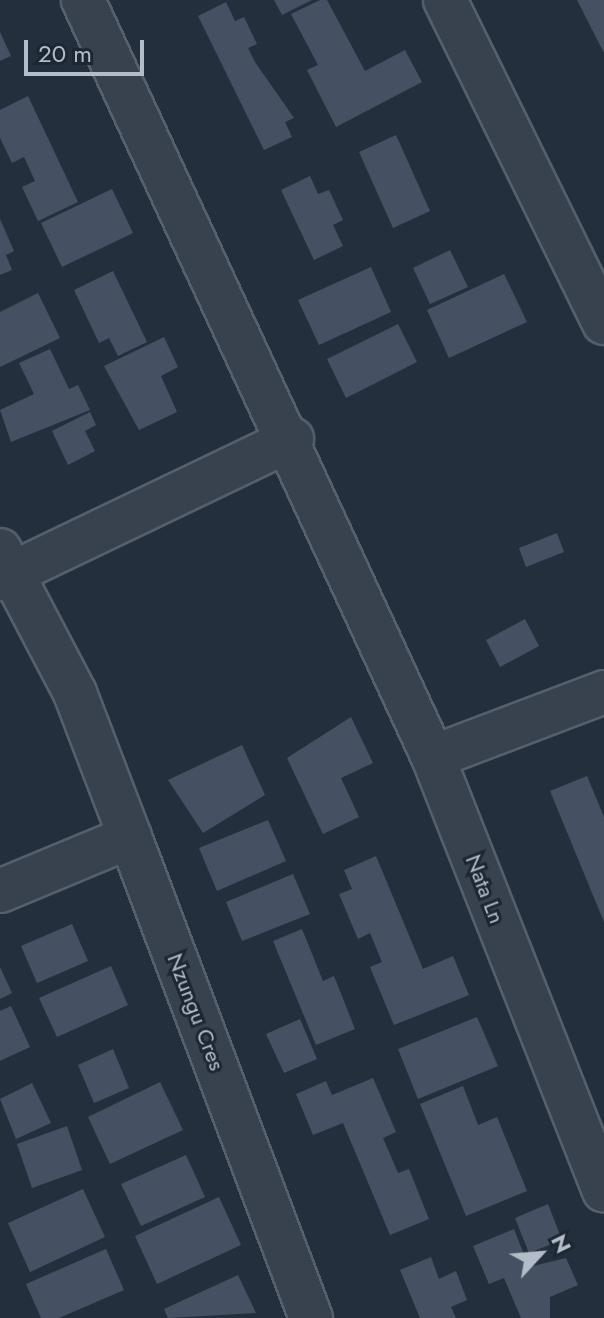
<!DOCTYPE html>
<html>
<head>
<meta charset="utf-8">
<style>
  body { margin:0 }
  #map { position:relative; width:604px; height:1318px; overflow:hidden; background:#242f3e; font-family:Jost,sans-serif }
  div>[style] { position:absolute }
  .building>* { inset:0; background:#455162 }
  .roads { filter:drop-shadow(2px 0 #565f6c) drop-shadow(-2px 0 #565f6c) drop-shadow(0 2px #565f6c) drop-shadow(0 -2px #565f6c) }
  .minor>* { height:42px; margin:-21px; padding:0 21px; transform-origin:21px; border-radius:21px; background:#38414e }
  span { translate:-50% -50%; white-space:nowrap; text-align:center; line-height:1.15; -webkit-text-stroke:6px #1d2633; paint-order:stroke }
  .street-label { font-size:22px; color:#b4bcc9 }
  .north { position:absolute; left:500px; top:1214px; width:80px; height:80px; -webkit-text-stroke:6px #1d2633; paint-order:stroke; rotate:64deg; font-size:22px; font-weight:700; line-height:32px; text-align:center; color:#b4bcc9 }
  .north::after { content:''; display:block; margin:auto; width:28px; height:36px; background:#b4bcc9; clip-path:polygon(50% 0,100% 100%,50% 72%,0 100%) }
  .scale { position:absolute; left:24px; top:40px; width:120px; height:36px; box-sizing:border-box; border:4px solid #b4bcc9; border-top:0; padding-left:10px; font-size:24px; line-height:28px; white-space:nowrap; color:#b4bcc9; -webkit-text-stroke:6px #1d2633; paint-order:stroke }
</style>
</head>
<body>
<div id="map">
  <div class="building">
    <div style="clip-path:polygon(274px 0,312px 0,282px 15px)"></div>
    <div style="clip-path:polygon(320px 0,327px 0,365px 71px,405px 50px,422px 82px,336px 127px,307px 70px,318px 65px,291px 14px)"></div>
    <div style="clip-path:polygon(577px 0,604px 0,604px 53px)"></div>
    <div style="clip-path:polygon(226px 2px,235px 21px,244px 17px,257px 44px,248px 48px,255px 62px,294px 118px,285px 122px,292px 137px,264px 150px,198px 16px)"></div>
    <div style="clip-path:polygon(0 32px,11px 56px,0 61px)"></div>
    <div style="clip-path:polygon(28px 96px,78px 202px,38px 221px,22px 187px,35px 181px,24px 157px,12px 163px,0 138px,0 110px)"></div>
    <div style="clip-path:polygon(396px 135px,430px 211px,393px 228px,359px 152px)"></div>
    <div style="clip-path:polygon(310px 176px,318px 194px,329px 190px,343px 220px,333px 225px,343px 246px,314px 260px,281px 190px)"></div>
    <div style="clip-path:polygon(112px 189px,133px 233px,62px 267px,41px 223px)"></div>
    <div style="clip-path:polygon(0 219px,14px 251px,6px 255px,12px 270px,0 275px)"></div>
    <div style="clip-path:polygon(450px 250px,468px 287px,430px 304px,413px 268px)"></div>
    <div style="clip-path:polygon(371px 267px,391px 312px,319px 345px,298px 300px)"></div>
    <div style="clip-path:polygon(113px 271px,147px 342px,118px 356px,109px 338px,99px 343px,74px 290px)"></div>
    <div style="clip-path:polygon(504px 274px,527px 322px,449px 358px,427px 310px)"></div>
    <div style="clip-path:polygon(38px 293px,60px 338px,0 367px,0 312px)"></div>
    <div style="clip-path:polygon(398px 324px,417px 362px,346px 398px,327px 359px)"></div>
    <div style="clip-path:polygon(164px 337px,178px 367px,161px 376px,177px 412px,139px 430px,104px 366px)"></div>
    <div style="clip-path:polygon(50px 349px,69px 389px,78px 385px,90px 410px,11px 442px,0 410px,34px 394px,19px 363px)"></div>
    <div style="clip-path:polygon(90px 412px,96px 425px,85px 431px,95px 451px,68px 465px,52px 431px)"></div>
    <div style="clip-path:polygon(557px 533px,564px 552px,526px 567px,519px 548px)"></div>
    <div style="clip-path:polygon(525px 619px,539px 646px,500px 667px,486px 640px)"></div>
    <div style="clip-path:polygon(351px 717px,373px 763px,341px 778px,359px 817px,323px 834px,287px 758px)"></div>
    <div style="clip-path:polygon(242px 745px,265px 795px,203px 833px,168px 780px)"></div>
    <div style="clip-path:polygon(587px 776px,604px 817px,604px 922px,550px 791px)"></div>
    <div style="clip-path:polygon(268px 820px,286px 861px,217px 891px,199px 848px)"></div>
    <div style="clip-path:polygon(376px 856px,423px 969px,453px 956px,469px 995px,394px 1025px,370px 967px,382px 962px,370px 933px,358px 939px,339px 894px,352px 889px,344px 870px)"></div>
    <div style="clip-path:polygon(293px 874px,310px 914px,242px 941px,226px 902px)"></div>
    <div style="clip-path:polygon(72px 924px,88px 961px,37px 983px,21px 946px)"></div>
    <div style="clip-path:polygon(302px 929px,323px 981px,334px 976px,355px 1029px,316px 1045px,273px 941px)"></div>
    <div style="clip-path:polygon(111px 966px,128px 1005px,57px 1037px,39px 998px)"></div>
    <div style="clip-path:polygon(0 967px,12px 993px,0 999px)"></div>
    <div style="clip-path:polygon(11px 1006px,30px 1047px,0 1061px,0 1011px)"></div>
    <div style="clip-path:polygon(477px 1017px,498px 1066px,418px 1099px,398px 1049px)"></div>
    <div style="clip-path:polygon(300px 1019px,317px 1059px,284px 1073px,266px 1034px)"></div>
    <div style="clip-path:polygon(113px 1049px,129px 1088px,94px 1103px,78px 1065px)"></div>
    <div style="clip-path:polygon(373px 1078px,396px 1132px,383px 1138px,398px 1173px,409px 1169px,429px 1219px,390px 1235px,343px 1123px,313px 1135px,296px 1094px,326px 1081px,332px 1095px)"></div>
    <div style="clip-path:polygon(160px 1082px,183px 1130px,110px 1164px,88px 1117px)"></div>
    <div style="clip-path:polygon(32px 1083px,51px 1123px,16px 1139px,0 1099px)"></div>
    <div style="clip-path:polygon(463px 1086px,478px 1125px,497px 1117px,527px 1191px,466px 1216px,420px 1104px)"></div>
    <div style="clip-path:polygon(67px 1126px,82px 1170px,32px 1188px,17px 1144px)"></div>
    <div style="clip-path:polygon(186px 1155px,205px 1197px,141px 1226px,121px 1184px)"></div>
    <div style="clip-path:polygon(83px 1189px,105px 1237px,30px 1272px,8px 1223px)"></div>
    <div style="clip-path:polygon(219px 1197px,241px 1245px,157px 1284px,135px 1236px)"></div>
    <div style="clip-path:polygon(548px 1204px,562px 1240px,529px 1253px,515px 1218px)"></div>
    <div style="clip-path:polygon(514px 1229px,529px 1267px,566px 1258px,578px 1285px,550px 1297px,550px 1318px,521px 1318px,504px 1278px,489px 1284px,473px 1246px)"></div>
    <div style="clip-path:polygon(106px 1249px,124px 1290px,59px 1318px,41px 1318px,26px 1284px)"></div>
    <div style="clip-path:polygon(431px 1257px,439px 1279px,456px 1271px,467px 1300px,451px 1307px,456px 1318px,420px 1318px,400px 1270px)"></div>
    <div style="clip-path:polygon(238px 1275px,256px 1313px,168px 1318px,164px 1309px)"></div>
  </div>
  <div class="roads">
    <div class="minor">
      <div style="left:83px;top:0;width:834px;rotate:65.19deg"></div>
      <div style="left:433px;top:757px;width:466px;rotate:68.5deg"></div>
      <div style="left:445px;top:0;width:360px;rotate:63.8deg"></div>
      <div style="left:0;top:550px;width:161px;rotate:62.3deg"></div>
      <div style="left:75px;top:693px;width:154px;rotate:69.1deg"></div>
      <div style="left:0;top:579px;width:324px;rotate:-25.6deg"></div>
      <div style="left:433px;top:757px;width:183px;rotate:-20.8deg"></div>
      <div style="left:0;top:891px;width:141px;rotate:-22.6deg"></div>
      <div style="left:130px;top:837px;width:514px;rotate:69.38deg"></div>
    </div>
  </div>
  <div class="street-label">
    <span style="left:485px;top:889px;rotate:69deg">Nata Ln</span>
    <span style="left:196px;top:1012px;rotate:69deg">Nzungu Cres</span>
  </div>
  <div class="north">N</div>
  <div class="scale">20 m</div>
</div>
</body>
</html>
